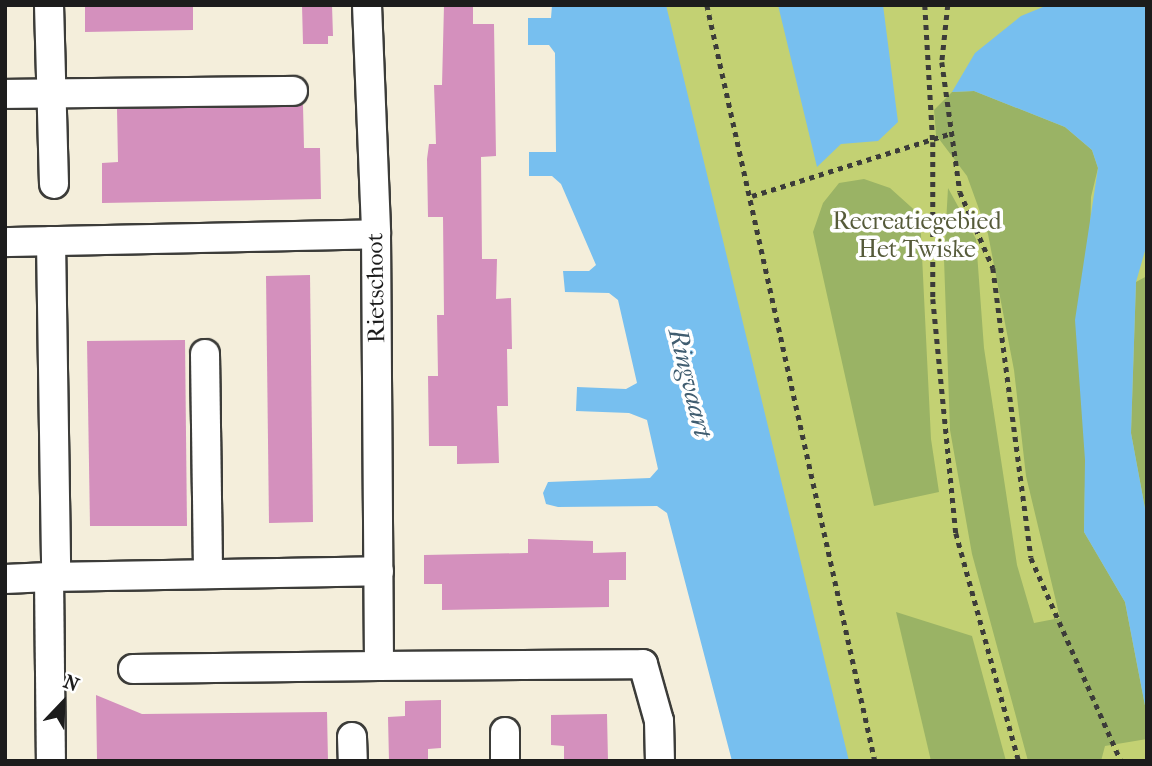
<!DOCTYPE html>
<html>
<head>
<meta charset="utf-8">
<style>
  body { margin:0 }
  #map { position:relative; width:1152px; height:766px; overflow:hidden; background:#f4eedb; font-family:"IM FELL French Canon",serif }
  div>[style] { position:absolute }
  .green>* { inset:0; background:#c3d173 }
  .forest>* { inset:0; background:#9ab365 }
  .water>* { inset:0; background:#77bfef }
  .building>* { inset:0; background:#d490bd }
  .path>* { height:4.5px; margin-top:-2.25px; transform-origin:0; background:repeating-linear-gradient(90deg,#3c3c39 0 5px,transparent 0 10px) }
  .roads { filter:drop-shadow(2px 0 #3c3c39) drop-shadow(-2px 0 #3c3c39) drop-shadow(0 2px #3c3c39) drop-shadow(0 -2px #3c3c39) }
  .street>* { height:28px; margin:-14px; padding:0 14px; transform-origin:14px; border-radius:14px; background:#fff }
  span { translate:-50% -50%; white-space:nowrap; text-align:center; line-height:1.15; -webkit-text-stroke:7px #fff; paint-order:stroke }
  .park-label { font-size:24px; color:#565b3a }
  .street-label { font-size:24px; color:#1c1c1c }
  .water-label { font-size:26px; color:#405d70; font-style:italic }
  .frame { position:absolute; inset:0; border:7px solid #1c1c1c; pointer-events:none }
  .north { position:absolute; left:28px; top:668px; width:70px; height:70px; -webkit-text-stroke:5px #fff; paint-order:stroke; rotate:23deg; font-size:19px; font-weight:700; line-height:28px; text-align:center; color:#1c1c1c }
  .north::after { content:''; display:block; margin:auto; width:24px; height:32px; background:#1c1c1c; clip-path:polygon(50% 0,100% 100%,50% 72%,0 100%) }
</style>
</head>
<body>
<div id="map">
  <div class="green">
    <div style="clip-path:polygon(635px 5px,1147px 5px,1147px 761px,809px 761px)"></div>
  </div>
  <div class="forest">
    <div style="clip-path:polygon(974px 91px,1065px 127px,1092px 150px,1098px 168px,1091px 197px,1084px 532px,1125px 602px,1147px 716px,1147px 739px,1105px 746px,1101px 761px,1028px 761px,972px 554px,950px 430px,944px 259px,948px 188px,976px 239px,984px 348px,1017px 565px,1034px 623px,1060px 618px,1026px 476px,1014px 370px,988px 234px,967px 176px,936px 135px,934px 110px,952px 92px)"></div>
    <div style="clip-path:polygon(864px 179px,890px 188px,920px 215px,931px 439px,939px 492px,874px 506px,813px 232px,823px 203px,839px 183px)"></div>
    <div style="clip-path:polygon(1147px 276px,1147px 519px,1131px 433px,1136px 282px)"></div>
    <div style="clip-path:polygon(896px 612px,972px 636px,1006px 761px,931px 761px)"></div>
  </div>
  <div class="water">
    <div style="clip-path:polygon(552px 5px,666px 5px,849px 761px,732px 761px,667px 513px,657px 506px,558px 507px,546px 504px,543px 493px,548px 482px,650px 478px,658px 469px,647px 420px,629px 413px,576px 411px,577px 387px,626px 389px,637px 383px,618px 300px,609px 293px,565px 292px,563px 271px,589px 271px,596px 265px,561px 184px,552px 176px,529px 176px,529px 152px,556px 152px,555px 53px,549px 45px,528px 45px,528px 18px,551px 18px)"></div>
    <div style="clip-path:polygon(778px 5px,883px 5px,898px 122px,878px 141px,841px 144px,817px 167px)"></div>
    <div style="clip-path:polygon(1048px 5px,1147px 5px,1147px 244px,1136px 282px,1131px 433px,1147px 519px,1147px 716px,1125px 602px,1084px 532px,1085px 460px,1075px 320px,1098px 168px,1092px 150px,1065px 127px,974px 91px,952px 92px,975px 53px,1021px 16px)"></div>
  </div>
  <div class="building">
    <div style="clip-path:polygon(85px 5px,193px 5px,193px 30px,85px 32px)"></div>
    <div style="clip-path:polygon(302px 5px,332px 5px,333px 36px,328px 36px,328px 44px,303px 44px)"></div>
    <div style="clip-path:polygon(444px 5px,473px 5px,473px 24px,494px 24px,496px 156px,481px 157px,482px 259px,497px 259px,496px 299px,511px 298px,512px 349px,507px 349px,508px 406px,497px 406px,499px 463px,457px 464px,457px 446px,429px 446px,428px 376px,438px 376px,437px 315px,444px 315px,443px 217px,428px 217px,427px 159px,429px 144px,436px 144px,434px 85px,442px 85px)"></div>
    <div style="clip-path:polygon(303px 105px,304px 148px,320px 148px,321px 199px,102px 203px,102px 163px,118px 162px,117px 109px)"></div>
    <div style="clip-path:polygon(310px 275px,313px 522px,269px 523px,266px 276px)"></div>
    <div style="clip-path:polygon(185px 340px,187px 526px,90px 526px,87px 341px)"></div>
    <div style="clip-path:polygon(528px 539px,593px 541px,593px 553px,626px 552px,626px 580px,609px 580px,609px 607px,442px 610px,442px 584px,424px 584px,424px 555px,528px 553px)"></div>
    <div style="clip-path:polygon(96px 695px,142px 714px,327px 712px,328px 761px,97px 760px)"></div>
    <div style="clip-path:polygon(441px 700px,441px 748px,428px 749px,428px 761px,389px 761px,388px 717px,405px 716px,405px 701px)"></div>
    <div style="clip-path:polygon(607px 714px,608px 761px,564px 761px,564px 746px,551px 745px,551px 715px)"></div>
  </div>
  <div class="path">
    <div style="left:707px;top:5px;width:774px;rotate:77.47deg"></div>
    <div style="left:925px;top:5px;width:137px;rotate:86.7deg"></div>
    <div style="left:933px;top:142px;width:157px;rotate:90deg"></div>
    <div style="left:933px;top:299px;width:235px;rotate:84.4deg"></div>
    <div style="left:956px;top:533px;width:237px;rotate:74.6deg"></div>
    <div style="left:948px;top:5px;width:57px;rotate:96deg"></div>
    <div style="left:942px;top:62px;width:131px;rotate:82.1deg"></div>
    <div style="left:960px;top:192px;width:83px;rotate:66.5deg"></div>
    <div style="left:993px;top:268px;width:292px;rotate:82.5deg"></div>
    <div style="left:1031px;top:558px;width:222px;rotate:66.1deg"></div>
    <div style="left:752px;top:196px;width:210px;rotate:-17.5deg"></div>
  </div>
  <div class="roads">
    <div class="street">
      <div style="left:49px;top:5px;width:179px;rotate:88.4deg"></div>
      <div style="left:367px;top:5px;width:229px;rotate:87.7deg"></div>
      <div style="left:376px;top:234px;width:432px;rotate:89.6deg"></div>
      <div style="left:379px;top:666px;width:264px;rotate:-0.4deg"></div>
      <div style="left:643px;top:664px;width:59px;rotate:74.3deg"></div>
      <div style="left:659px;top:721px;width:40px;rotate:88.6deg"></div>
      <div style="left:5px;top:94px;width:288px;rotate:-0.6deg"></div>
      <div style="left:51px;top:241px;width:336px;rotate:89.1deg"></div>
      <div style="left:5px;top:242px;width:371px;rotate:-1.2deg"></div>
      <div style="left:205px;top:354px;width:220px;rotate:89.2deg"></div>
      <div style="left:49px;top:577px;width:330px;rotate:-1deg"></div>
      <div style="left:5px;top:579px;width:44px;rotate:-2.6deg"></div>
      <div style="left:49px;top:577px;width:184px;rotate:89.4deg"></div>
      <div style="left:133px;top:669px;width:246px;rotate:-0.7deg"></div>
      <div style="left:505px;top:732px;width:29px;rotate:90deg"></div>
      <div style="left:352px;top:737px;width:24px;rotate:88deg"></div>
    </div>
  </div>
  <div class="park-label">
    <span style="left:917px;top:236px">Recreatiegebied<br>Het Twiske</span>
  </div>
  <div class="street-label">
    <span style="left:376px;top:288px;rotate:-91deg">Rietschoot</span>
  </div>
  <div class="water-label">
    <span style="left:690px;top:383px;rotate:76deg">Ringvaart</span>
  </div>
  <div class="frame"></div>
  <div class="north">N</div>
</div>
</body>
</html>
